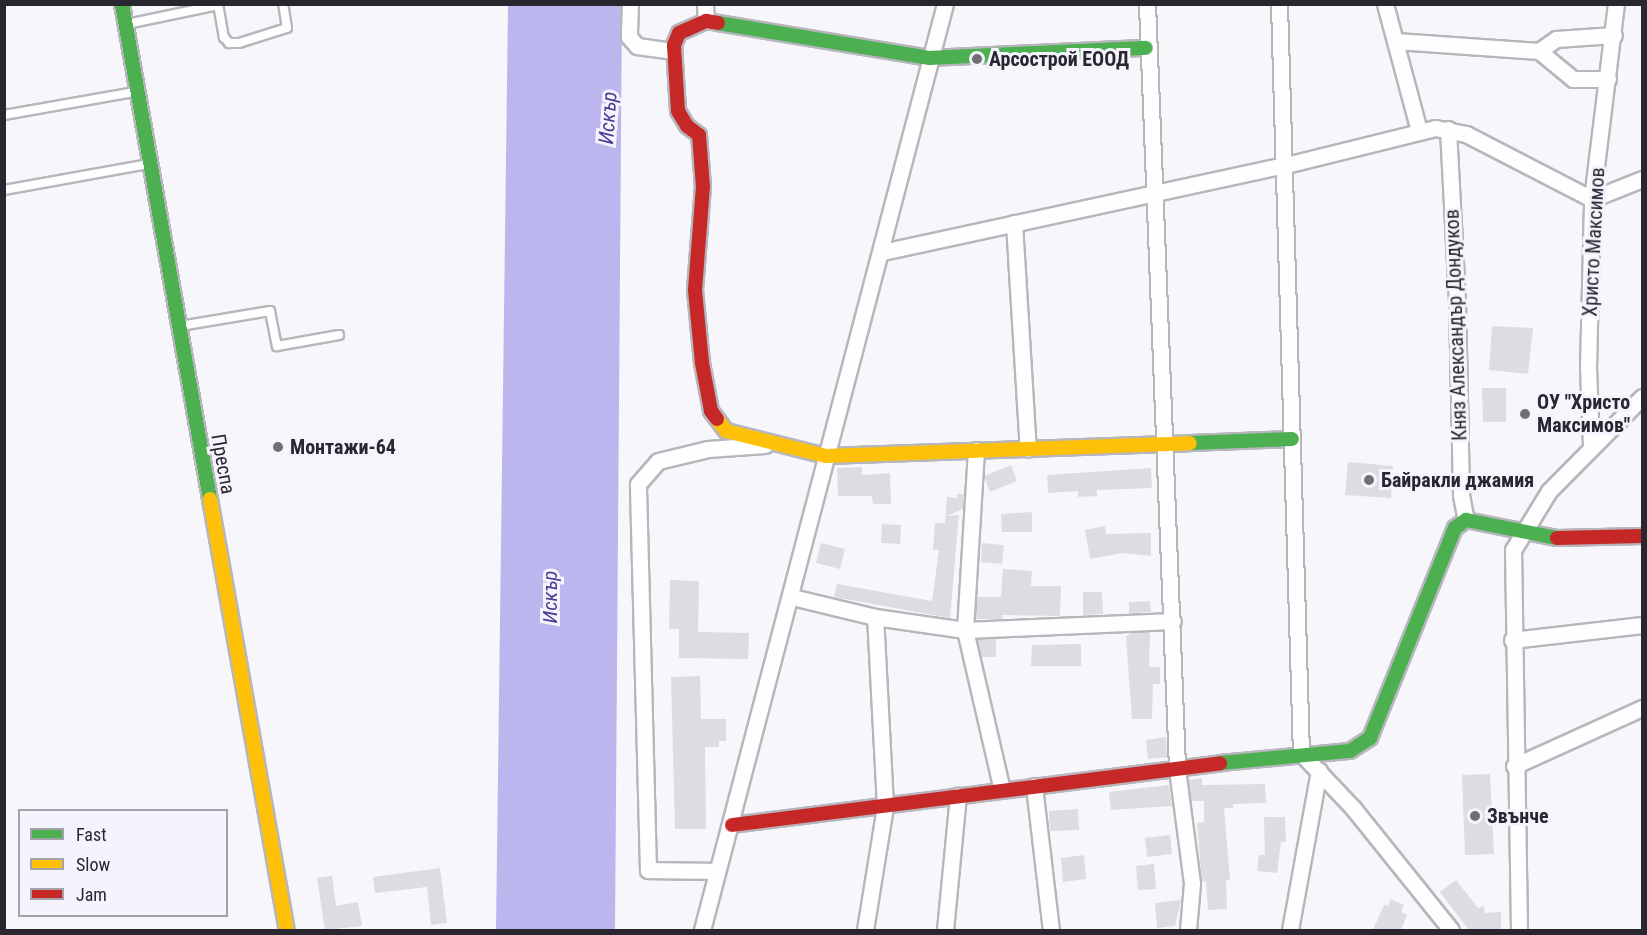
<!DOCTYPE html>
<html>
<head>
<meta charset="utf-8">
<style>
  body { margin:0 }
  #map { position:relative; width:1647px; height:935px; overflow:hidden; background:#f6f6fb; font-family:"Roboto Condensed",sans-serif }
  div>[style] { position:absolute }
  .water>* { inset:0; background:#bcb6ee }
  .building>* { inset:0; background:#dcdce3 }
  .roads { filter:drop-shadow(2px 0 #b6b6bc) drop-shadow(-2px 0 #b6b6bc) drop-shadow(0 2px #b6b6bc) drop-shadow(0 -2px #b6b6bc) }
  .lane>* { height:8px; margin:-4px; padding:0 4px; transform-origin:4px; border-radius:4px; background:#fefefe }
  .street>* { height:15px; margin:-7.5px; padding:0 7.5px; transform-origin:7.5px; border-radius:7.5px; background:#fefefe }
  .fast>* { height:14px; margin:-7px; padding:0 7px; transform-origin:7px; border-radius:7px; background:#4caf50 }
  .slow>* { height:14px; margin:-7px; padding:0 7px; transform-origin:7px; border-radius:7px; background:#ffc107 }
  .jam>* { height:14px; margin:-7px; padding:0 7px; transform-origin:7px; border-radius:7px; background:#c62828 }
  .dots>* { width:16px; height:16px; translate:-50% -50%; box-sizing:border-box; border:3px solid #f5f4fd; border-radius:50% }
  span { translate:-50% -50%; white-space:nowrap; text-align:center; line-height:1.15; -webkit-text-stroke:6px #f5f4fd; paint-order:stroke }
  .poi-label { font-size:20px; color:#28272f; font-weight:700 }
  .left { translate:0 -50%; text-align:left }
  .street-label { font-size:20px; color:#28272f }
  .water-label { font-size:21px; color:#4e3b95; font-style:italic }
  .frame { position:absolute; inset:0; border:6px solid #28272f; pointer-events:none }
  .legend { position:absolute; left:18px; top:809px; width:210px; height:108px; box-sizing:border-box; background:#f5f4fd; border:2px solid #a3a2ab; margin:0; padding:8px 10px; list-style:none; font-size:18px; color:#28272f }
  .legend li { display:flex; align-items:center; gap:12px; height:30px }
  .legend b { width:30px; border:2px solid #a3a2ab }
</style>
</head>
<body>
<div id="map">
  <div class="water">
    <div style="clip-path:polygon(508px 5px,622px 5px,615px 930px,496px 930px)"></div>
  </div>
  <div class="building">
    <div style="clip-path:polygon(1492px 326px,1533px 328px,1528px 374px,1489px 370px)"></div>
    <div style="clip-path:polygon(1482px 388px,1506px 388px,1506px 422px,1483px 422px)"></div>
    <div style="clip-path:polygon(1348px 462px,1393px 466px,1391px 498px,1345px 495px)"></div>
    <div style="clip-path:polygon(1011px 465px,1017px 481px,990px 492px,984px 476px)"></div>
    <div style="clip-path:polygon(862px 467px,862px 475px,890px 473px,891px 504px,873px 504px,872px 496px,838px 496px,837px 468px)"></div>
    <div style="clip-path:polygon(1151px 468px,1152px 488px,1097px 490px,1097px 496px,1078px 497px,1078px 491px,1048px 493px,1047px 475px)"></div>
    <div style="clip-path:polygon(957px 494px,964px 494px,963px 509px,946px 516px,959px 515px,950px 618px,834px 597px,837px 584px,932px 601px,939px 550px,933px 550px,935px 523px,945px 523px,947px 497px,957px 498px)"></div>
    <div style="clip-path:polygon(1032px 512px,1032px 532px,1002px 532px,1001px 514px)"></div>
    <div style="clip-path:polygon(882px 524px,901px 525px,900px 544px,881px 543px)"></div>
    <div style="clip-path:polygon(1105px 526px,1106px 534px,1151px 533px,1151px 556px,1123px 553px,1090px 559px,1085px 530px)"></div>
    <div style="clip-path:polygon(821px 543px,845px 549px,840px 569px,816px 563px)"></div>
    <div style="clip-path:polygon(982px 543px,1004px 545px,1002px 564px,981px 562px)"></div>
    <div style="clip-path:polygon(1003px 569px,1032px 571px,1031px 586px,1061px 586px,1060px 616px,1002px 615px,1002px 619px,975px 619px,977px 597px,1001px 597px)"></div>
    <div style="clip-path:polygon(670px 580px,699px 581px,698px 632px,749px 633px,748px 659px,679px 658px,679px 629px,669px 629px)"></div>
    <div style="clip-path:polygon(1083px 592px,1102px 592px,1103px 614px,1083px 615px)"></div>
    <div style="clip-path:polygon(1150px 601px,1151px 612px,1129px 613px,1129px 602px)"></div>
    <div style="clip-path:polygon(1150px 632px,1149px 667px,1160px 667px,1160px 684px,1153px 684px,1152px 719px,1132px 719px,1126px 637px,1130px 633px)"></div>
    <div style="clip-path:polygon(977px 639px,996px 639px,996px 657px,981px 657px)"></div>
    <div style="clip-path:polygon(1081px 644px,1081px 666px,1031px 666px,1032px 645px)"></div>
    <div style="clip-path:polygon(700px 676px,701px 719px,726px 719px,726px 741px,719px 741px,719px 747px,705px 747px,706px 829px,675px 829px,671px 677px)"></div>
    <div style="clip-path:polygon(1166px 737px,1167px 757px,1148px 759px,1146px 740px)"></div>
    <div style="clip-path:polygon(1490px 774px,1494px 854px,1465px 855px,1462px 775px)"></div>
    <div style="clip-path:polygon(1202px 778px,1202px 785px,1265px 784px,1266px 803px,1233px 804px,1233px 808px,1224px 808px,1230px 880px,1226px 880px,1227px 909px,1208px 910px,1206px 881px,1202px 882px,1197px 823px,1204px 822px,1204px 801px,1191px 801px,1188px 780px)"></div>
    <div style="clip-path:polygon(1169px 785px,1172px 806px,1111px 810px,1109px 792px)"></div>
    <div style="clip-path:polygon(1078px 809px,1079px 830px,1050px 831px,1049px 811px)"></div>
    <div style="clip-path:polygon(1264px 817px,1285px 817px,1286px 842px,1281px 842px,1277px 873px,1257px 871px,1259px 855px,1265px 855px)"></div>
    <div style="clip-path:polygon(1170px 835px,1172px 854px,1147px 857px,1145px 838px)"></div>
    <div style="clip-path:polygon(1084px 855px,1086px 879px,1063px 882px,1061px 858px)"></div>
    <div style="clip-path:polygon(1154px 864px,1156px 889px,1138px 890px,1136px 866px)"></div>
    <div style="clip-path:polygon(440px 868px,447px 923px,431px 925px,427px 887px,375px 893px,373px 877px)"></div>
    <div style="clip-path:polygon(332px 876px,336px 906px,358px 902px,362px 926px,325px 930px,317px 878px)"></div>
    <div style="clip-path:polygon(1456px 880px,1478px 908px,1484px 906px,1485px 913px,1501px 912px,1501px 930px,1469px 930px,1440px 892px)"></div>
    <div style="clip-path:polygon(1391px 899px,1404px 905px,1401px 912px,1407px 915px,1401px 930px,1373px 930px,1384px 905px,1388px 906px)"></div>
    <div style="clip-path:polygon(1181px 900px,1175px 926px,1157px 928px,1155px 903px)"></div>
  </div>
  <div class="roads">
    <div class="lane">
      <div style="left:218px;top:4px;width:34px;rotate:80deg"></div>
      <div style="left:224px;top:37px;width:8px;rotate:50deg"></div>
      <div style="left:229px;top:43px;width:10px"></div>
      <div style="left:239px;top:43px;width:50px;rotate:-17.4deg"></div>
      <div style="left:287px;top:28px;width:24px;rotate:-99deg"></div>
      <div style="left:127px;top:24px;width:93px;rotate:-11.8deg"></div>
      <div style="left:4px;top:115px;width:133px;rotate:-10deg"></div>
      <div style="left:4px;top:190px;width:146px;rotate:-10.2deg"></div>
      <div style="left:180px;top:326px;width:91px;rotate:-9.5deg"></div>
      <div style="left:270px;top:311px;width:36px;rotate:79deg"></div>
      <div style="left:277px;top:346px;width:63px;rotate:-10.1deg"></div>
    </div>
    <div class="street">
      <div style="left:630px;top:4px;width:33px;rotate:92deg"></div>
      <div style="left:629px;top:37px;width:12px;rotate:48deg"></div>
      <div style="left:637px;top:46px;width:37px;rotate:8deg"></div>
      <div style="left:705px;top:4px;width:17px;rotate:87deg"></div>
      <div style="left:1147px;top:4px;width:766px;rotate:87.75deg"></div>
      <div style="left:1177px;top:769px;width:115px;rotate:82.5deg"></div>
      <div style="left:1192px;top:883px;width:47px;rotate:94.9deg"></div>
      <div style="left:1279px;top:4px;width:749px;rotate:88.32deg"></div>
      <div style="left:1301px;top:753px;width:76px;rotate:46.6deg"></div>
      <div style="left:1353px;top:808px;width:156px;rotate:51.2deg"></div>
      <div style="left:1385px;top:4px;width:131px;rotate:75deg"></div>
      <div style="left:1396px;top:41px;width:143px;rotate:4deg"></div>
      <div style="left:1539px;top:51px;width:21px;rotate:-35deg"></div>
      <div style="left:1556px;top:39px;width:58px;rotate:-3.9deg"></div>
      <div style="left:1539px;top:51px;width:44px;rotate:39.5deg"></div>
      <div style="left:1573px;top:79px;width:35px"></div>
      <div style="left:1448px;top:129px;width:173px;rotate:87deg"></div>
      <div style="left:1457px;top:302px;width:193px;rotate:88.8deg"></div>
      <div style="left:1461px;top:495px;width:25px;rotate:79deg"></div>
      <div style="left:1014px;top:223px;width:226px;rotate:86.5deg"></div>
      <div style="left:882px;top:252px;width:413px;rotate:-12.2deg"></div>
      <div style="left:1286px;top:165px;width:154px;rotate:-13.9deg"></div>
      <div style="left:1435px;top:128px;width:32px;rotate:11deg"></div>
      <div style="left:1466px;top:134px;width:142px;rotate:27.3deg"></div>
      <div style="left:1592px;top:199px;width:54px;rotate:-21.8deg"></div>
      <div style="left:1591px;top:445px;width:77px;rotate:-92.2deg"></div>
      <div style="left:1588px;top:368px;width:169px;rotate:-88.6deg"></div>
      <div style="left:1592px;top:199px;width:196px;rotate:-83deg"></div>
      <div style="left:976px;top:450px;width:180px;rotate:93.5deg"></div>
      <div style="left:965px;top:630px;width:164px;rotate:77deg"></div>
      <div style="left:792px;top:597px;width:85px;rotate:13.5deg"></div>
      <div style="left:875px;top:617px;width:91px;rotate:8.2deg"></div>
      <div style="left:965px;top:630px;width:208px;rotate:-2.5deg"></div>
      <div style="left:1512px;top:640px;width:131px;rotate:-6.6deg"></div>
      <div style="left:1514px;top:766px;width:141px;rotate:-24.4deg"></div>
      <div style="left:1034px;top:786px;width:145px;rotate:83.3deg"></div>
      <div style="left:717px;top:871px;width:69px;rotate:-179.2deg"></div>
      <div style="left:648px;top:870px;width:386px;rotate:-91.5deg"></div>
      <div style="left:638px;top:484px;width:30px;rotate:-49deg"></div>
      <div style="left:658px;top:461px;width:51px;rotate:-13.5deg"></div>
      <div style="left:708px;top:449px;width:57px;rotate:-4deg"></div>
      <div style="left:702px;top:930px;width:957px;rotate:-75.3deg"></div>
      <div style="left:865px;top:930px;width:126px;rotate:-80.8deg"></div>
      <div style="left:885px;top:806px;width:189px;rotate:-93deg"></div>
      <div style="left:945px;top:930px;width:135px;rotate:-84.5deg"></div>
      <div style="left:1290px;top:930px;width:162px;rotate:-79.7deg"></div>
      <div style="left:1519px;top:930px;width:380px;rotate:-90.9deg"></div>
      <div style="left:1513px;top:550px;width:69px;rotate:-58.6deg"></div>
      <div style="left:1549px;top:491px;width:132px;rotate:-45.3deg"></div>
    </div>
    <div class="fast">
      <div style="left:122px;top:4px;width:503px;rotate:79.92deg"></div>
      <div style="left:718px;top:23px;width:215px;rotate:9.4deg"></div>
      <div style="left:930px;top:58px;width:216px;rotate:-2.7deg"></div>
      <div style="left:1190px;top:443px;width:102px;rotate:-2.2deg"></div>
      <div style="left:1220px;top:763px;width:131px;rotate:-5.3deg"></div>
      <div style="left:1350px;top:751px;width:24px;rotate:-33deg"></div>
      <div style="left:1370px;top:738px;width:227px;rotate:-68deg"></div>
      <div style="left:1455px;top:528px;width:14px;rotate:-36deg"></div>
      <div style="left:1466px;top:520px;width:93px;rotate:11.2deg"></div>
    </div>
    <div class="slow">
      <div style="left:717px;top:419px;width:15px;rotate:53deg"></div>
      <div style="left:726px;top:431px;width:103px;rotate:14deg"></div>
      <div style="left:826px;top:456px;width:364px;rotate:-2deg"></div>
      <div style="left:210px;top:499px;width:438px;rotate:79.9deg"></div>
    </div>
    <div class="jam">
      <div style="left:717px;top:419px;width:10px;rotate:-127deg"></div>
      <div style="left:711px;top:411px;width:49px;rotate:-100.6deg"></div>
      <div style="left:702px;top:363px;width:73px;rotate:-95.5deg"></div>
      <div style="left:695px;top:290px;width:103px;rotate:-85.6deg"></div>
      <div style="left:703px;top:187px;width:52px;rotate:-94.4deg"></div>
      <div style="left:699px;top:135px;width:15px;rotate:-143deg"></div>
      <div style="left:687px;top:126px;width:17px;rotate:-121deg"></div>
      <div style="left:678px;top:111px;width:66px;rotate:-93.5deg"></div>
      <div style="left:674px;top:45px;width:13px;rotate:-67deg"></div>
      <div style="left:679px;top:33px;width:30px;rotate:-24deg"></div>
      <div style="left:706px;top:21px;width:12px;rotate:9deg"></div>
      <div style="left:1557px;top:538px;width:85px;rotate:-1.3deg"></div>
      <div style="left:732px;top:825px;width:492px;rotate:-7.2deg"></div>
    </div>
  </div>
  <div class="dots">
    <div style="left:977px;top:59px;background:#706f76"></div>
    <div style="left:1525px;top:414px;background:#706f76"></div>
    <div style="left:278px;top:447px;background:#706f76"></div>
    <div style="left:1369px;top:480px;background:#706f76"></div>
    <div style="left:1475px;top:816px;background:#706f76"></div>
  </div>
  <div class="poi-label">
    <span class="left" style="left:989px;top:59px">Арсострой ЕООД</span>
    <span class="left" style="left:1537px;top:414px">ОУ "Христо<br>Максимов"</span>
    <span class="left" style="left:290px;top:447px">Монтажи-64</span>
    <span class="left" style="left:1381px;top:480px">Байракли джамия</span>
    <span class="left" style="left:1487px;top:816px">Звънче</span>
  </div>
  <div class="street-label">
    <span style="left:1594px;top:242px;rotate:-87deg">Христо Максимов</span>
    <span style="left:1456px;top:325px;rotate:-92deg">Княз Александър Дондуков</span>
    <span style="left:223px;top:464px;rotate:80deg">Преспа</span>
  </div>
  <div class="water-label">
    <span style="left:608px;top:118px;rotate:-86deg">Искър</span>
    <span style="left:550px;top:597px;rotate:-90deg">Искър</span>
  </div>
  <div class="frame"></div>
  <ul class="legend">
  <li><b style="height:8px;background:#4caf50"></b>Fast</li>
  <li><b style="height:8px;background:#ffc107"></b>Slow</li>
  <li><b style="height:8px;background:#c62828"></b>Jam</li>
  </ul>
</div>
</body>
</html>
